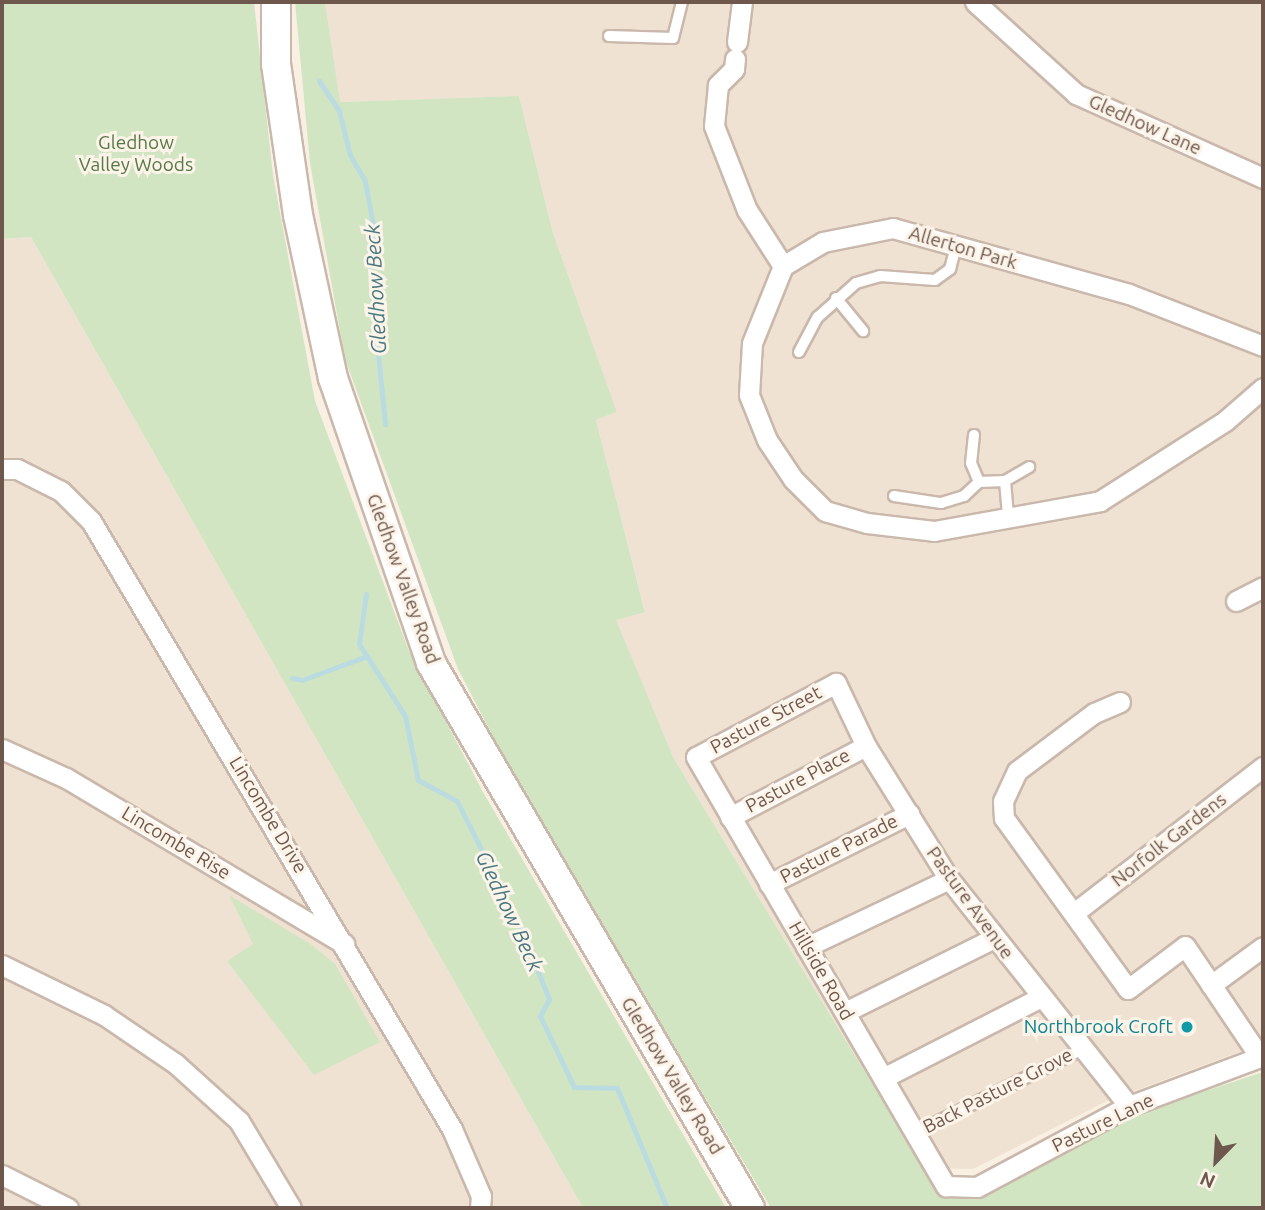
<!DOCTYPE html>
<html>
<head>
<meta charset="utf-8">
<style>
  body { margin:0 }
  #map { position:relative; width:1265px; height:1210px; overflow:hidden; background:#f9f0e3; font-family:Ubuntu,sans-serif }
  div>[style] { position:absolute }
  .residential>* { inset:0; background:#f0e2d2 }
  .green>* { inset:0; background:#d2e5c3 }
  .stream>* { height:5px; margin:-2.5px; padding:0 2.5px; transform-origin:2.5px; border-radius:2.5px; background:#badce0 }
  .roads { filter:drop-shadow(2px 0 #c9b8ab) drop-shadow(-2px 0 #c9b8ab) drop-shadow(0 2px #c9b8ab) drop-shadow(0 -2px #c9b8ab) }
  .lane>* { height:10px; margin:-5px; padding:0 5px; transform-origin:5px; border-radius:5px; background:#fff }
  .street>* { height:19px; margin:-9.5px; padding:0 9.5px; transform-origin:9.5px; border-radius:9.5px; background:#fff }
  .secondary>* { height:28px; margin:-14px; padding:0 14px; transform-origin:14px; border-radius:14px; background:#fff }
  .dots>* { width:19px; height:19px; translate:-50% -50%; box-sizing:border-box; border:4px solid #fdf4e9; border-radius:50% }
  span { translate:-50% -50%; white-space:nowrap; text-align:center; line-height:1.15; -webkit-text-stroke:6px #fdf4e9; paint-order:stroke }
  .street-label { font-size:19px; color:#6e574c }
  .park-label { font-size:19px; color:#577948 }
  .culture-label { font-size:19px; color:#0d838f }
  .right { translate:-100% -50%; text-align:right }
  .water-label { font-size:21px; color:#487880; font-style:italic }
  .frame { position:absolute; inset:0; border:4px solid #6e574c; pointer-events:none }
  .north { position:absolute; left:1181px; top:1126px; width:70px; height:70px; -webkit-text-stroke:5px #fdf4e9; paint-order:stroke; rotate:204deg; font-size:19px; font-weight:700; line-height:28px; text-align:center; color:#6e574c }
  .north::after { content:''; display:block; margin:auto; width:24px; height:32px; background:#6e574c; clip-path:polygon(50% 0,100% 100%,50% 72%,0 100%) }
</style>
</head>
<body>
<div id="map">
  <div class="residential">
    <div style="clip-path:polygon(325px 2px,1263px 2px,1263px 1043px,1105px 1102px,973px 1169px,924px 1168px,674px 759px,615px 620px,645px 611px,596px 420px,617px 412px,553px 233px,519px 96px,339px 102px)"></div>
    <div style="clip-path:polygon(31px 237px,583px 1208px,2px 1208px,2px 239px)"></div>
  </div>
  <div class="green">
    <div style="clip-path:polygon(2px 2px,254px 2px,273px 175px,315px 401px,409px 651px,483px 792px,726px 1208px,583px 1208px,31px 237px,2px 239px)"></div>
    <div style="clip-path:polygon(295px 2px,325px 2px,340px 102px,519px 96px,553px 233px,617px 412px,596px 420px,645px 612px,616px 620px,674px 759px,939px 1193px,984px 1197px,1136px 1114px,1263px 1072px,1263px 1208px,771px 1208px,515px 779px,458px 669px,345px 359px,310px 163px)"></div>
    <div style="clip-path:polygon(229px 895px,312px 945px,335px 964px,380px 1042px,314px 1075px,227px 961px,253px 944px)"></div>
  </div>
  <div class="stream">
    <div style="left:319px;top:81px;width:36px;rotate:56deg"></div>
    <div style="left:339px;top:111px;width:45px;rotate:76deg"></div>
    <div style="left:350px;top:155px;width:30px;rotate:60deg"></div>
    <div style="left:365px;top:181px;width:56px;rotate:79.7deg"></div>
    <div style="left:375px;top:236px;width:12px;rotate:121deg"></div>
    <div style="left:369px;top:246px;width:39px;rotate:87deg"></div>
    <div style="left:371px;top:285px;width:140px;rotate:84.2deg"></div>
    <div style="left:366px;top:594px;width:50px;rotate:98deg"></div>
    <div style="left:359px;top:644px;width:85px;rotate:57.4deg"></div>
    <div style="left:405px;top:716px;width:65px;rotate:78.5deg"></div>
    <div style="left:418px;top:780px;width:44px;rotate:28.3deg"></div>
    <div style="left:457px;top:801px;width:143px;rotate:63.4deg"></div>
    <div style="left:521px;top:929px;width:75px;rotate:68.2deg"></div>
    <div style="left:549px;top:999px;width:19px;rotate:118deg"></div>
    <div style="left:540px;top:1016px;width:79px;rotate:64.4deg"></div>
    <div style="left:574px;top:1087px;width:43px;rotate:1.3deg"></div>
    <div style="left:617px;top:1088px;width:130px;rotate:67.4deg"></div>
    <div style="left:292px;top:678px;width:10px;rotate:11deg"></div>
    <div style="left:302px;top:680px;width:69px;rotate:-20.3deg"></div>
  </div>
  <div class="roads">
    <div class="lane">
      <div style="left:609px;top:36px;width:64px;rotate:1.8deg"></div>
      <div style="left:673px;top:38px;width:37px;rotate:-76deg"></div>
      <div style="left:836px;top:298px;width:43px;rotate:50.7deg"></div>
      <div style="left:799px;top:352px;width:40px;rotate:-62deg"></div>
      <div style="left:818px;top:317px;width:51px;rotate:-41.8deg"></div>
      <div style="left:856px;top:283px;width:25px;rotate:-16deg"></div>
      <div style="left:880px;top:276px;width:55px;rotate:4.2deg"></div>
      <div style="left:935px;top:280px;width:19px;rotate:-36deg"></div>
      <div style="left:950px;top:269px;width:24px;rotate:-75deg"></div>
      <div style="left:974px;top:435px;width:28px;rotate:96deg"></div>
      <div style="left:971px;top:463px;width:21px;rotate:67deg"></div>
      <div style="left:1005px;top:481px;width:37px;rotate:85deg"></div>
      <div style="left:894px;top:496px;width:48px;rotate:8.5deg"></div>
      <div style="left:941px;top:503px;width:24px;rotate:-17deg"></div>
      <div style="left:964px;top:496px;width:21px;rotate:-43deg"></div>
      <div style="left:979px;top:482px;width:26px;rotate:-2deg"></div>
      <div style="left:1005px;top:481px;width:28px;rotate:-30deg"></div>
      <div style="left:915px;top:1133px;width:186px;rotate:-26.6deg"></div>
    </div>
    <div class="street">
      <div style="left:975px;top:2px;width:137px;rotate:42.3deg"></div>
      <div style="left:1076px;top:94px;width:205px;rotate:24.2deg"></div>
      <div style="left:737px;top:42px;width:40px;rotate:-82.9deg"></div>
      <div style="left:735px;top:59px;width:10px;rotate:96deg"></div>
      <div style="left:734px;top:69px;width:23px;rotate:135deg"></div>
      <div style="left:718px;top:85px;width:41px;rotate:95.6deg"></div>
      <div style="left:714px;top:126px;width:90px;rotate:68.6deg"></div>
      <div style="left:747px;top:210px;width:67px;rotate:57.3deg"></div>
      <div style="left:1263px;top:346px;width:144px;rotate:-158.8deg"></div>
      <div style="left:1129px;top:294px;width:245px;rotate:-164.4deg"></div>
      <div style="left:893px;top:228px;width:71px;rotate:168.7deg"></div>
      <div style="left:823px;top:242px;width:47px;rotate:149deg"></div>
      <div style="left:783px;top:266px;width:83px;rotate:111.9deg"></div>
      <div style="left:752px;top:343px;width:52px;rotate:93.3deg"></div>
      <div style="left:749px;top:395px;width:48px;rotate:68.2deg"></div>
      <div style="left:767px;top:440px;width:47px;rotate:56.3deg"></div>
      <div style="left:793px;top:479px;width:45px;rotate:45deg"></div>
      <div style="left:825px;top:511px;width:44px;rotate:15.9deg"></div>
      <div style="left:867px;top:523px;width:67px;rotate:6.8deg"></div>
      <div style="left:934px;top:531px;width:169px;rotate:-10.2deg"></div>
      <div style="left:1100px;top:501px;width:148px;rotate:-32.6deg"></div>
      <div style="left:1225px;top:421px;width:50px;rotate:-41deg"></div>
      <div style="left:2px;top:469px;width:15px"></div>
      <div style="left:17px;top:469px;width:49px;rotate:26.6deg"></div>
      <div style="left:61px;top:491px;width:42px;rotate:45deg"></div>
      <div style="left:91px;top:521px;width:707px;rotate:59.3deg"></div>
      <div style="left:452px;top:1129px;width:73px;rotate:66.6deg"></div>
      <div style="left:481px;top:1196px;width:12px;rotate:95deg"></div>
      <div style="left:1236px;top:601px;width:30px;rotate:-27deg"></div>
      <div style="left:1120px;top:702px;width:28px;rotate:157deg"></div>
      <div style="left:1094px;top:713px;width:96px;rotate:143deg"></div>
      <div style="left:1017px;top:771px;width:33px;rotate:115deg"></div>
      <div style="left:1003px;top:801px;width:17px;rotate:87deg"></div>
      <div style="left:1004px;top:818px;width:211px;rotate:54.1deg"></div>
      <div style="left:1128px;top:989px;width:71px;rotate:-37deg"></div>
      <div style="left:1185px;top:946px;width:134px;rotate:56deg"></div>
      <div style="left:2px;top:749px;width:70px;rotate:24.4deg"></div>
      <div style="left:66px;top:778px;width:324px;rotate:30.8deg"></div>
      <div style="left:730px;top:817px;width:153px;rotate:-27.6deg"></div>
      <div style="left:769px;top:884px;width:157px;rotate:-26.6deg"></div>
      <div style="left:1074px;top:913px;width:239px;rotate:-37.7deg"></div>
      <div style="left:806px;top:947px;width:158px;rotate:-25.4deg"></div>
      <div style="left:2px;top:965px;width:114px;rotate:26.1deg"></div>
      <div style="left:104px;top:1015px;width:87px;rotate:34.2deg"></div>
      <div style="left:176px;top:1064px;width:85px;rotate:42.1deg"></div>
      <div style="left:239px;top:1121px;width:101px;rotate:59.1deg"></div>
      <div style="left:1211px;top:985px;width:64px;rotate:-36.2deg"></div>
      <div style="left:845px;top:1012px;width:166px;rotate:-26.4deg"></div>
      <div style="left:883px;top:1078px;width:178px;rotate:-27.1deg"></div>
      <div style="left:1129px;top:1106px;width:290px;rotate:-128.4deg"></div>
      <div style="left:949px;top:879px;width:157px;rotate:-122deg"></div>
      <div style="left:866px;top:746px;width:70px;rotate:-115.5deg"></div>
      <div style="left:836px;top:683px;width:158px;rotate:152.1deg"></div>
      <div style="left:696px;top:757px;width:497px;rotate:59.8deg"></div>
      <div style="left:946px;top:1186px;width:31px;rotate:2deg"></div>
      <div style="left:977px;top:1187px;width:172px;rotate:-28.1deg"></div>
      <div style="left:1129px;top:1106px;width:143px;rotate:-20.5deg"></div>
      <div style="left:2px;top:1175px;width:74px;rotate:26.6deg"></div>
    </div>
    <div class="secondary">
      <div style="left:276px;top:2px;width:62px;rotate:90deg"></div>
      <div style="left:276px;top:64px;width:153px;rotate:81.7deg"></div>
      <div style="left:298px;top:215px;width:167px;rotate:77.9deg"></div>
      <div style="left:333px;top:378px;width:301px;rotate:71deg"></div>
      <div style="left:431px;top:663px;width:631px;rotate:59.66deg"></div>
    </div>
  </div>
  <div class="dots">
    <div style="left:1187px;top:1027px;background:#0f9aa8"></div>
  </div>
  <div class="street-label">
    <span style="left:1145px;top:125px;rotate:24deg">Gledhow Lane</span>
    <span style="left:963px;top:248px;rotate:16deg">Allerton Park</span>
    <span style="left:403px;top:579px;rotate:70deg">Gledhow Valley Road</span>
    <span style="left:766px;top:720px;rotate:-28deg">Pasture Street</span>
    <span style="left:798px;top:781px;rotate:-28deg">Pasture Place</span>
    <span style="left:268px;top:815px;rotate:59deg">Lincombe Drive</span>
    <span style="left:1169px;top:840px;rotate:-38deg">Norfolk Gardens</span>
    <span style="left:176px;top:843px;rotate:31deg">Lincombe Rise</span>
    <span style="left:839px;top:849px;rotate:-27deg">Pasture Parade</span>
    <span style="left:970px;top:903px;rotate:54deg">Pasture Avenue</span>
    <span style="left:821px;top:971px;rotate:60deg">Hillside Road</span>
    <span style="left:672px;top:1076px;rotate:59deg">Gledhow Valley Road</span>
    <span style="left:998px;top:1091px;rotate:-27deg">Back Pasture Grove</span>
    <span style="left:1103px;top:1123px;rotate:-26deg">Pasture Lane</span>
  </div>
  <div class="park-label">
    <span style="left:136px;top:154px">Gledhow<br>Valley Woods</span>
  </div>
  <div class="culture-label">
    <span class="right" style="left:1173px;top:1027px">Northbrook Croft</span>
  </div>
  <div class="water-label">
    <span style="left:375px;top:289px;rotate:-93deg">Gledhow Beck</span>
    <span style="left:510px;top:911px;rotate:65deg">Gledhow Beck</span>
  </div>
  <div class="frame"></div>
  <div class="north">N</div>
</div>
</body>
</html>
